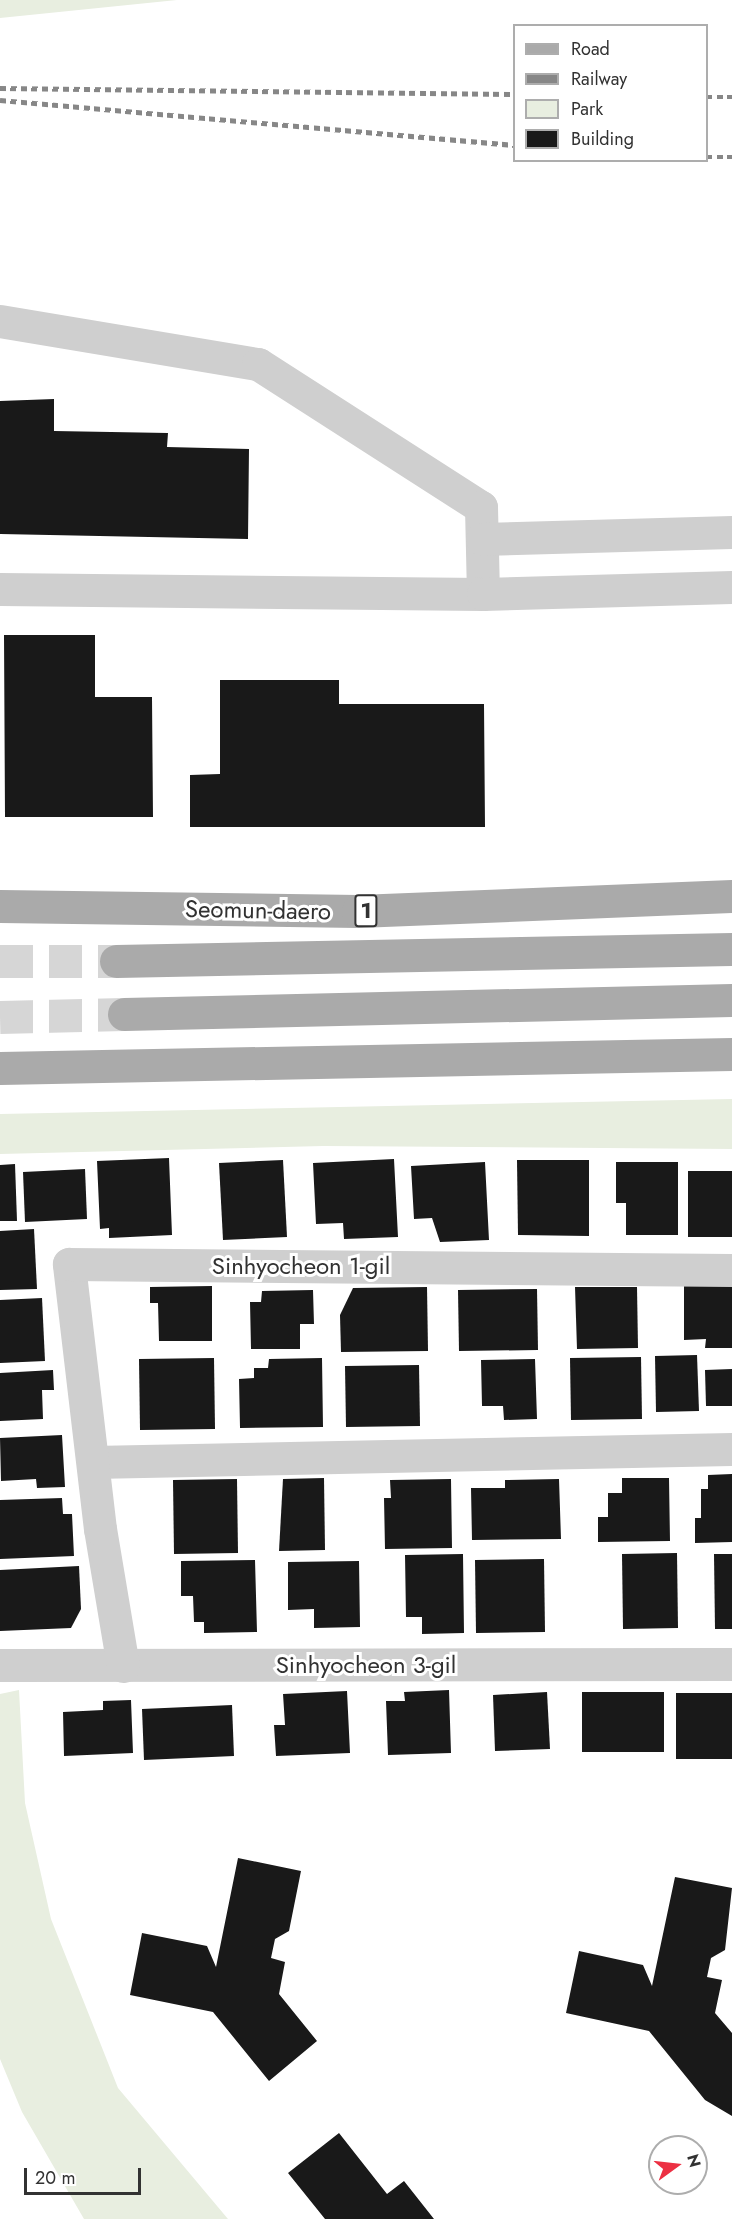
<!DOCTYPE html>
<html>
<head>
<meta charset="utf-8">
<style>
  body { margin:0 }
  #map { position:relative; width:732px; height:2219px; overflow:hidden; background:#fff; font-family:Jost,sans-serif }
  div>[style] { position:absolute }
  .green>* { inset:0; background:#e8eee0 }
  .building>* { inset:0; background:#191919 }
  .major-tunnel>* { height:33px; margin-top:-16.5px; transform-origin:0; background:repeating-linear-gradient(90deg,#d6d6d6 0 33px,transparent 0 49px) }
  .minor>* { height:33px; margin:-16.5px; padding:0 16.5px; transform-origin:16.5px; border-radius:16.5px; background:#cfcfcf }
  .major>* { height:33px; margin:-16.5px; padding:0 16.5px; transform-origin:16.5px; border-radius:16.5px; background:#aaa }
  .rail>* { height:4.5px; margin-top:-2.25px; transform-origin:0; background:repeating-linear-gradient(90deg,#878787 0 6px,transparent 0 10.5px) }
  span { translate:-50% -50%; white-space:nowrap; text-align:center; line-height:1.15; -webkit-text-stroke:6px #fff; paint-order:stroke }
  .shield-label span { padding:2px 4px; background:#fff; border:2px solid; border-radius:4px; -webkit-text-stroke-width:0 }
  .shield-label { font-size:22px; color:#323232; font-weight:700 }
  .street-label { font-size:24px; color:#323232 }
  .legend { position:absolute; left:513px; top:24px; width:195px; height:138px; box-sizing:border-box; background:#fff; border:2px solid #adadad; margin:0; padding:8px 10px; list-style:none; font-size:18px; color:#323232 }
  .legend li { display:flex; align-items:center; gap:12px; height:30px }
  .legend b { width:30px; border:2px solid #adadad }
  .north { position:absolute; left:648px; top:2135px; width:60px; height:60px; box-sizing:border-box; background:#fff; border:2px solid #adadad; border-radius:50%; rotate:75deg; font-size:16px; font-weight:700; line-height:24px; text-align:center; color:#323232 }
  .north::after { content:''; display:block; margin:auto; width:21px; height:27px; background:#ec3043; clip-path:polygon(50% 0,100% 100%,50% 72%,0 100%) }
  .scale { position:absolute; left:24px; top:2168px; width:117px; height:27px; box-sizing:border-box; border:3px solid #323232; border-top:0; padding-left:8px; font-size:18px; line-height:21px; white-space:nowrap; color:#323232; -webkit-text-stroke:4px #fff; paint-order:stroke }
</style>
</head>
<body>
<div id="map">
  <div class="green">
    <div style="clip-path:polygon(0 0,177px 0,0 18px)"></div>
    <div style="clip-path:polygon(732px 1099px,732px 1149px,323px 1146px,0 1154px,0 1114px)"></div>
    <div style="clip-path:polygon(19px 1690px,25px 1803px,51px 1919px,118px 2088px,228px 2219px,84px 2219px,22px 2112px,0 2059px,0 1694px)"></div>
  </div>
  <div class="building">
    <div style="clip-path:polygon(54px 399px,54px 431px,168px 433px,167px 447px,249px 449px,248px 539px,0 534px,0 401px)"></div>
    <div style="clip-path:polygon(4px 635px,95px 635px,95px 697px,152px 697px,153px 817px,5px 817px)"></div>
    <div style="clip-path:polygon(220px 680px,339px 680px,339px 704px,484px 704px,485px 827px,190px 827px,190px 775px,220px 774px)"></div>
    <div style="clip-path:polygon(169px 1158px,172px 1235px,109px 1238px,109px 1228px,100px 1229px,97px 1161px)"></div>
    <div style="clip-path:polygon(394px 1159px,398px 1237px,344px 1239px,343px 1223px,316px 1224px,313px 1163px)"></div>
    <div style="clip-path:polygon(283px 1160px,287px 1237px,223px 1240px,219px 1163px)"></div>
    <div style="clip-path:polygon(517px 1160px,589px 1160px,589px 1236px,518px 1235px)"></div>
    <div style="clip-path:polygon(485px 1162px,489px 1240px,440px 1242px,432px 1218px,414px 1219px,411px 1166px)"></div>
    <div style="clip-path:polygon(616px 1162px,678px 1162px,678px 1235px,626px 1235px,626px 1203px,616px 1203px)"></div>
    <div style="clip-path:polygon(15px 1164px,17px 1221px,0 1221px,0 1165px)"></div>
    <div style="clip-path:polygon(85px 1169px,87px 1219px,25px 1222px,23px 1172px)"></div>
    <div style="clip-path:polygon(688px 1171px,732px 1171px,732px 1237px,688px 1237px)"></div>
    <div style="clip-path:polygon(34px 1229px,37px 1289px,0 1290px,0 1231px)"></div>
    <div style="clip-path:polygon(212px 1286px,212px 1341px,159px 1341px,158px 1303px,150px 1303px,150px 1287px)"></div>
    <div style="clip-path:polygon(684px 1286px,732px 1286px,732px 1348px,705px 1348px,706px 1339px,684px 1340px)"></div>
    <div style="clip-path:polygon(427px 1287px,428px 1351px,341px 1352px,340px 1315px,353px 1288px)"></div>
    <div style="clip-path:polygon(575px 1287px,637px 1287px,638px 1348px,577px 1349px)"></div>
    <div style="clip-path:polygon(537px 1289px,538px 1350px,459px 1351px,458px 1290px)"></div>
    <div style="clip-path:polygon(313px 1290px,314px 1324px,300px 1324px,300px 1349px,251px 1349px,250px 1302px,261px 1302px,262px 1291px)"></div>
    <div style="clip-path:polygon(42px 1298px,45px 1361px,0 1363px,0 1300px)"></div>
    <div style="clip-path:polygon(697px 1355px,699px 1411px,656px 1412px,655px 1356px)"></div>
    <div style="clip-path:polygon(641px 1357px,642px 1419px,571px 1420px,570px 1358px)"></div>
    <div style="clip-path:polygon(214px 1358px,215px 1429px,140px 1430px,139px 1359px)"></div>
    <div style="clip-path:polygon(322px 1358px,323px 1427px,240px 1428px,239px 1379px,254px 1378px,254px 1368px,268px 1368px,269px 1359px)"></div>
    <div style="clip-path:polygon(535px 1359px,537px 1419px,504px 1420px,503px 1406px,482px 1406px,481px 1360px)"></div>
    <div style="clip-path:polygon(419px 1365px,420px 1426px,346px 1427px,345px 1366px)"></div>
    <div style="clip-path:polygon(732px 1369px,732px 1406px,706px 1406px,705px 1370px)"></div>
    <div style="clip-path:polygon(53px 1370px,54px 1390px,42px 1390px,43px 1419px,0 1421px,0 1373px)"></div>
    <div style="clip-path:polygon(62px 1435px,65px 1487px,37px 1488px,36px 1479px,1px 1481px,0 1438px)"></div>
    <div style="clip-path:polygon(732px 1474px,732px 1542px,695px 1543px,695px 1518px,701px 1518px,701px 1489px,708px 1489px,708px 1475px)"></div>
    <div style="clip-path:polygon(324px 1478px,325px 1550px,279px 1551px,283px 1479px)"></div>
    <div style="clip-path:polygon(622px 1478px,669px 1478px,670px 1541px,598px 1542px,598px 1517px,608px 1517px,608px 1493px,622px 1493px)"></div>
    <div style="clip-path:polygon(237px 1479px,238px 1553px,174px 1554px,173px 1480px)"></div>
    <div style="clip-path:polygon(451px 1479px,452px 1548px,385px 1549px,384px 1498px,391px 1498px,390px 1480px)"></div>
    <div style="clip-path:polygon(559px 1479px,561px 1539px,472px 1540px,471px 1488px,505px 1488px,505px 1480px)"></div>
    <div style="clip-path:polygon(62px 1498px,63px 1514px,72px 1514px,74px 1556px,0 1559px,0 1500px)"></div>
    <div style="clip-path:polygon(677px 1553px,678px 1628px,623px 1629px,622px 1554px)"></div>
    <div style="clip-path:polygon(463px 1554px,464px 1633px,422px 1634px,422px 1617px,406px 1617px,405px 1555px)"></div>
    <div style="clip-path:polygon(714px 1554px,732px 1554px,732px 1629px,715px 1629px)"></div>
    <div style="clip-path:polygon(544px 1559px,545px 1632px,476px 1633px,475px 1560px)"></div>
    <div style="clip-path:polygon(255px 1560px,257px 1632px,204px 1633px,204px 1622px,194px 1622px,193px 1596px,181px 1596px,181px 1561px)"></div>
    <div style="clip-path:polygon(359px 1561px,360px 1627px,314px 1628px,314px 1609px,288px 1610px,288px 1562px)"></div>
    <div style="clip-path:polygon(79px 1566px,81px 1609px,71px 1628px,0 1631px,0 1570px)"></div>
    <div style="clip-path:polygon(449px 1690px,451px 1753px,388px 1755px,386px 1701px,405px 1701px,404px 1692px)"></div>
    <div style="clip-path:polygon(347px 1691px,350px 1753px,276px 1756px,274px 1725px,285px 1725px,283px 1694px)"></div>
    <div style="clip-path:polygon(547px 1692px,550px 1749px,495px 1751px,493px 1695px)"></div>
    <div style="clip-path:polygon(582px 1692px,664px 1692px,664px 1752px,582px 1752px)"></div>
    <div style="clip-path:polygon(676px 1693px,732px 1693px,732px 1759px,676px 1759px)"></div>
    <div style="clip-path:polygon(131px 1700px,133px 1753px,64px 1756px,63px 1712px,103px 1710px,103px 1701px)"></div>
    <div style="clip-path:polygon(232px 1705px,234px 1756px,144px 1760px,142px 1709px)"></div>
    <div style="clip-path:polygon(238px 1858px,301px 1871px,289px 1931px,275px 1939px,271px 1958px,285px 1962px,279px 1994px,317px 2041px,269px 2081px,213px 2012px,130px 1995px,142px 1933px,207px 1946px,216px 1967px)"></div>
    <div style="clip-path:polygon(675px 1877px,732px 1888px,725px 1950px,711px 1958px,707px 1977px,722px 1980px,715px 2013px,732px 2033px,732px 2116px,705px 2100px,649px 2031px,566px 2013px,579px 1951px,643px 1965px,652px 1986px)"></div>
    <div style="clip-path:polygon(339px 2133px,387px 2194px,404px 2181px,434px 2219px,325px 2219px,288px 2173px)"></div>
  </div>
  <div class="major-tunnel">
    <div style="left:0;top:961px;width:116px"></div>
    <div style="left:0;top:1017px;width:124px;rotate:-1.4deg"></div>
  </div>
  <div class="minor">
    <div style="left:0;top:321px;width:262px;rotate:9.5deg"></div>
    <div style="left:258px;top:364px;width:265px;rotate:32.7deg"></div>
    <div style="left:481px;top:507px;width:87px;rotate:88.7deg"></div>
    <div style="left:482px;top:539px;width:250px;rotate:-1.6deg"></div>
    <div style="left:0;top:589px;width:483px;rotate:0.6deg"></div>
    <div style="left:483px;top:594px;width:249px;rotate:-1.6deg"></div>
    <div style="left:93px;top:1462px;width:639px;rotate:-1.17deg"></div>
    <div style="left:0;top:1665px;width:732px;rotate:-0.08deg"></div>
    <div style="left:123px;top:1666px;width:139px;rotate:-99.5deg"></div>
    <div style="left:100px;top:1529px;width:267px;rotate:-96.7deg"></div>
    <div style="left:69px;top:1264px;width:663px;rotate:0.52deg"></div>
  </div>
  <div class="major">
    <div style="left:0;top:906px;width:358px;rotate:0.8deg"></div>
    <div style="left:358px;top:911px;width:374px;rotate:-2.3deg"></div>
    <div style="left:116px;top:961px;width:616px;rotate:-1.12deg"></div>
    <div style="left:124px;top:1014px;width:608px;rotate:-1.32deg"></div>
    <div style="left:0;top:1068px;width:732px;rotate:-1.1deg"></div>
  </div>
  <div class="rail">
    <div style="left:0;top:88px;width:514px;rotate:0.67deg"></div>
    <div style="left:706px;top:97px;width:26px"></div>
    <div style="left:0;top:100px;width:516px;rotate:5deg"></div>
    <div style="left:706px;top:157px;width:26px"></div>
  </div>
  <div class="shield-label">
    <span style="left:366px;top:911px">1</span>
  </div>
  <div class="street-label">
    <span style="left:258px;top:910px;rotate:1deg">Seomun-daero</span>
    <span style="left:301px;top:1266px">Sinhyocheon 1-gil</span>
    <span style="left:366px;top:1665px">Sinhyocheon 3-gil</span>
  </div>
  <ul class="legend">
  <li><b style="height:8px;background:#aaa"></b>Road</li>
  <li><b style="height:8px;background:#878787"></b>Railway</li>
  <li><b style="height:16px;background:#e8eee0"></b>Park</li>
  <li><b style="height:16px;background:#191919"></b>Building</li>
  </ul>
  <div class="north">N</div>
  <div class="scale">20 m</div>
</div>
</body>
</html>
